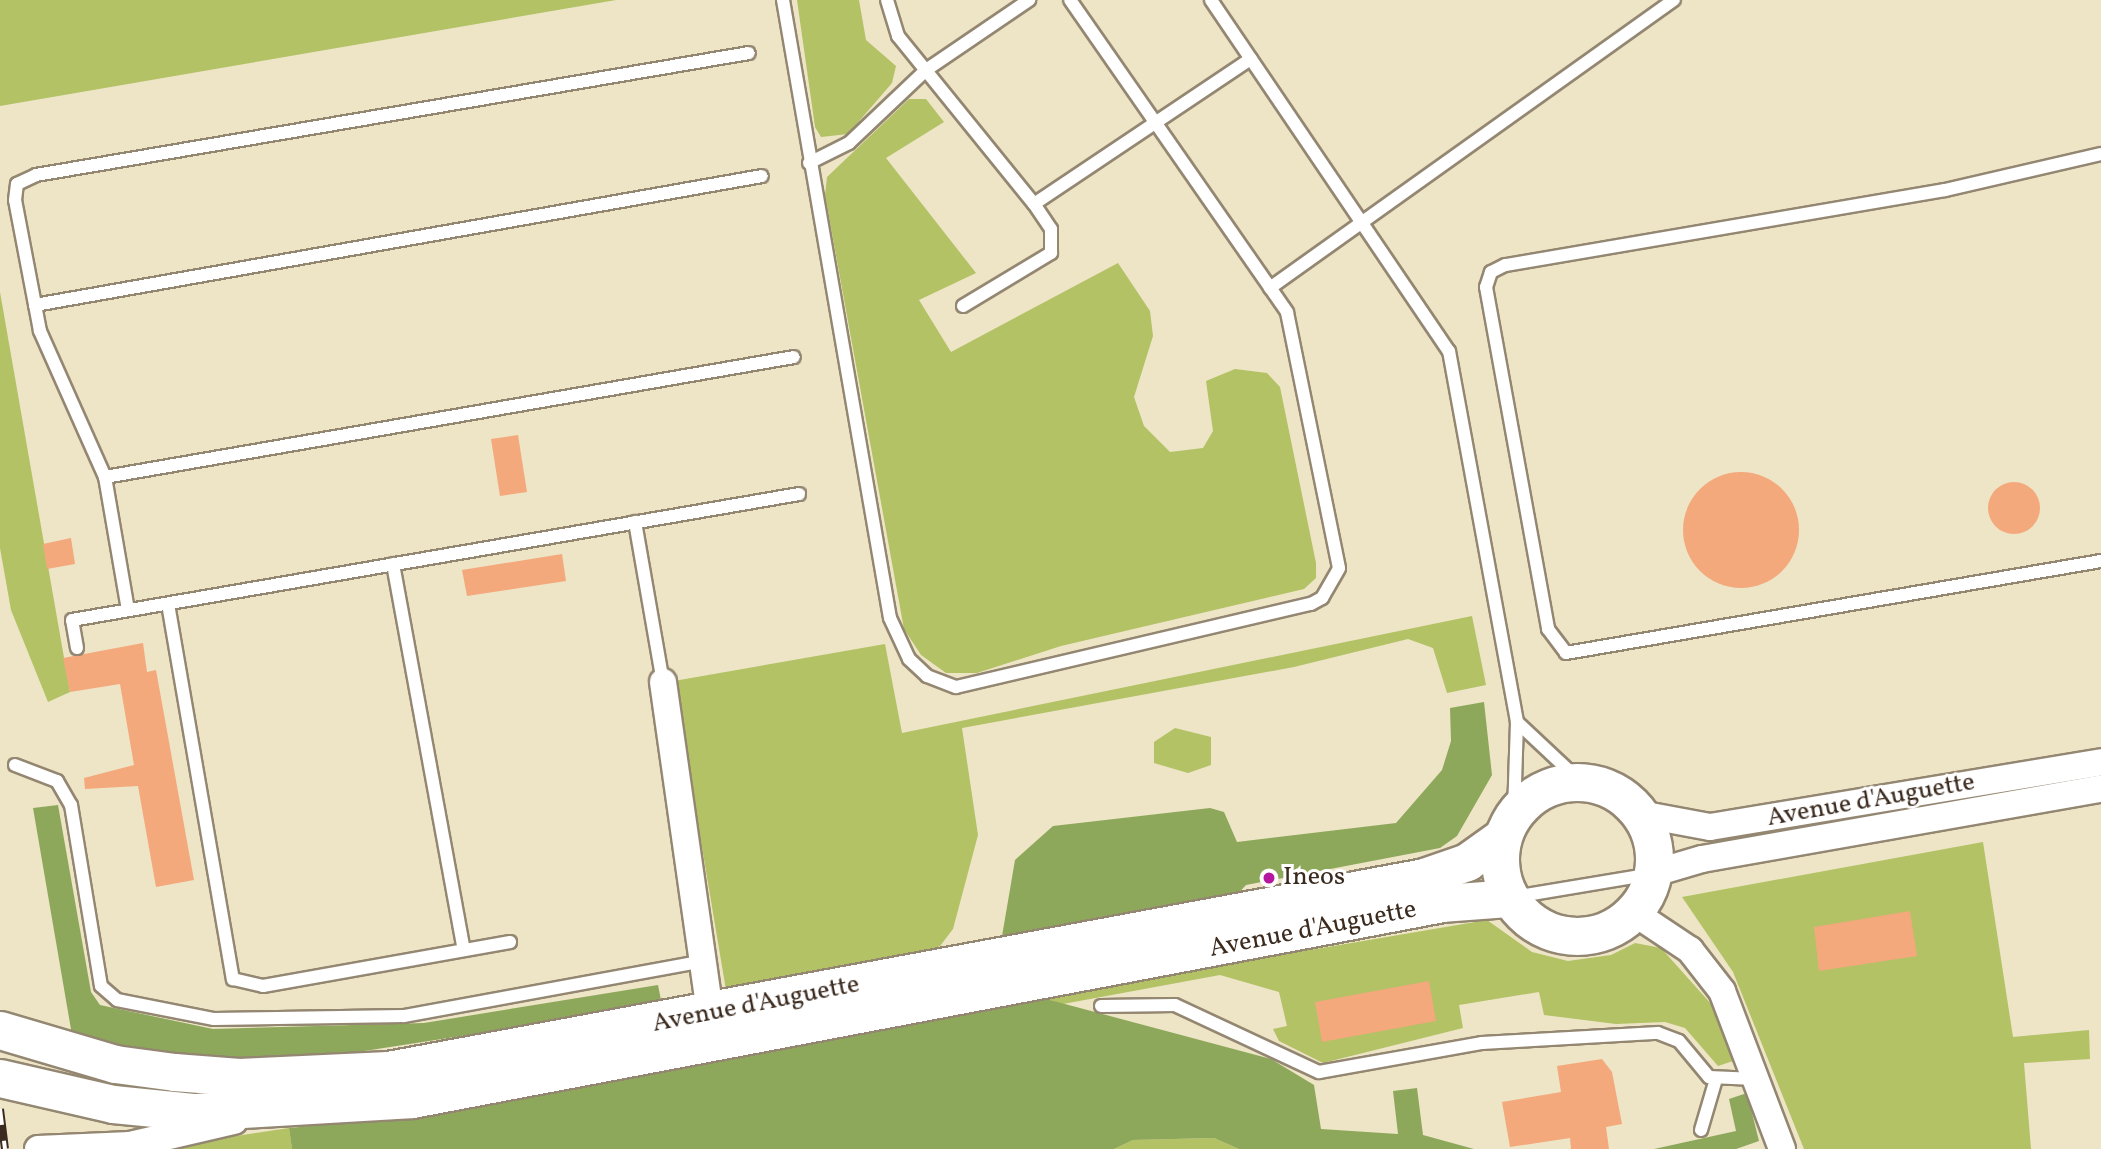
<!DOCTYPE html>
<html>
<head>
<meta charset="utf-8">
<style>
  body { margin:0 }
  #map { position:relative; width:2101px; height:1149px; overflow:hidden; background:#eee4c6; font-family:Vollkorn,serif }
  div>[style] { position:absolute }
  .green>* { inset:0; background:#b2c265 }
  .forest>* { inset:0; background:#8da85a }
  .building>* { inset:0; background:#f3a97c }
  .round { border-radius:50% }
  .roads { filter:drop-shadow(2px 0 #948772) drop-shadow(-2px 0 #948772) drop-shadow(0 2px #948772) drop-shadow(0 -2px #948772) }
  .lane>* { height:12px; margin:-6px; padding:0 6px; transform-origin:6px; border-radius:6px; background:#fff }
  .street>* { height:26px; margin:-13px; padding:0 13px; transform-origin:13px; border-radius:13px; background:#fff }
  .secondary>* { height:37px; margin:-18.5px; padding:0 18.5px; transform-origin:18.5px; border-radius:18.5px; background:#fff }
  .secondary>.ring { margin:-18.5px; padding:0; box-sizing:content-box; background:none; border:37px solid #fff; border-radius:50% }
  .rail>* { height:8px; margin-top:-4px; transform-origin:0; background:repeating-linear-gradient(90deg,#fff 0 16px,#3b2a1e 0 32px); box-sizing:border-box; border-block:2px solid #3b2a1e }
  .dots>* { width:19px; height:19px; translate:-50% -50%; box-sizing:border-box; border:4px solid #fff; border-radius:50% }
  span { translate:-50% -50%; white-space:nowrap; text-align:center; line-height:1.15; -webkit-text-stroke:6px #fff; paint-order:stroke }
  .street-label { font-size:26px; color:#3b2a1e }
  .poi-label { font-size:26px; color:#3b2a1e }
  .left { translate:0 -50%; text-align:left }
</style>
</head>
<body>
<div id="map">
  <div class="green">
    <div style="clip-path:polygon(0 0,616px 0,0 106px)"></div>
    <div style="clip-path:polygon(797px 0,859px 0,866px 40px,896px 66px,892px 83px,848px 134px,821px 137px,815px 127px)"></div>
    <div style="clip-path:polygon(909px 99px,926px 99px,944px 122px,886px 158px,976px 273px,919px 300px,951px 352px,1118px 263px,1150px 311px,1153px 336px,1134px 397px,1144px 426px,1170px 452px,1203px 448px,1213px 431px,1206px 381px,1235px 369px,1267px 373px,1280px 387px,1316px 563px,1316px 578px,1304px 589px,1061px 646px,977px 673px,946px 673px,921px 655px,904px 629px,825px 195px,827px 177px)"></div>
    <div style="clip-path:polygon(0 292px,70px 692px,48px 702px,11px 610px,0 548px)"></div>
    <div style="clip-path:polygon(1472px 616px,1486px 685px,1447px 693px,1433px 648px,1408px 639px,1294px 667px,962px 728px,978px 835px,953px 929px,940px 946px,921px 958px,727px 996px,674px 681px,885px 644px,902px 733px)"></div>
    <div style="clip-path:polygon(1175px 728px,1211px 737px,1211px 765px,1188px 773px,1154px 763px,1154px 742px)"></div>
    <div style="clip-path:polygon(1983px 842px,2013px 1037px,2089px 1030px,2090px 1059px,2024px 1063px,2031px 1149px,1804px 1149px,1733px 972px,1682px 897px)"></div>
    <div style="clip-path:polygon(1487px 920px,1532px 952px,1568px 961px,1611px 955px,1635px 943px,1661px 948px,1712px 1005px,1733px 1061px,1718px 1066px,1685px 1028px,1665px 1022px,1616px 1024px,1544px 1015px,1539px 992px,1459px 1005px,1463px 1028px,1323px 1063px,1279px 1041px,1273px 1029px,1287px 1026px,1279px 992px,1220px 975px,1063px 1004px,1036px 996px,1308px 943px,1310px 950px)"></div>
    <div style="clip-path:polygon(289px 1128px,292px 1149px,169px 1149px,182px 1144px)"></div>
    <div style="clip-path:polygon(1214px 1138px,1239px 1149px,1114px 1149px,1133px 1140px)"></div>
  </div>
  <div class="forest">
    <div style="clip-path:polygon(1484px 702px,1492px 775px,1457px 836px,1440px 848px,1246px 885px,1234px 898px,1001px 942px,1015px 860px,1053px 826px,1210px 808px,1224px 812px,1237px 842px,1396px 823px,1442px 770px,1451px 741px,1450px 708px)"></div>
    <div style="clip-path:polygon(58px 805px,91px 992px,100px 1005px,213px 1029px,424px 1023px,658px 985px,662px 1005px,293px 1062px,201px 1064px,73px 1041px,33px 808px)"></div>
    <div style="clip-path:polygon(1035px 996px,1271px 1059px,1314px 1085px,1321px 1129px,1398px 1134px,1393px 1091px,1417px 1088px,1423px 1135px,1474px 1149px,1239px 1149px,1214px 1138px,1133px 1140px,1114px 1149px,292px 1149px,289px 1128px,383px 1119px)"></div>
    <div style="clip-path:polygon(1747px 1093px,1759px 1141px,1736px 1149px,1654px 1149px,1736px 1131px,1729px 1099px)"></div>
  </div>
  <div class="building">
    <div style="clip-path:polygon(518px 435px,527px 492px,500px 496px,491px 439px)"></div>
    <div class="round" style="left:1683px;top:472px;width:116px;height:116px"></div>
    <div class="round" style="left:1988px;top:482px;width:52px;height:52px"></div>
    <div style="clip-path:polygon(71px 538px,75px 564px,47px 569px,43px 544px)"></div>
    <div style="clip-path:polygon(562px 554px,566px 581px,467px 596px,462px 570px)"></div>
    <div style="clip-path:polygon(143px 643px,147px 672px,156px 670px,194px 880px,156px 887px,138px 786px,85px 789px,84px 778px,134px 765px,120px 684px,70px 692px,63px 658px)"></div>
    <div style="clip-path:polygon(1910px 911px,1917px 956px,1819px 971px,1814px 927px)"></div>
    <div style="clip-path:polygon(1429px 981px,1436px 1021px,1322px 1042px,1315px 1002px)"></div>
    <div style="clip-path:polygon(1602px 1059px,1612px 1072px,1622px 1124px,1606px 1127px,1609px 1149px,1571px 1149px,1570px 1138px,1510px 1147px,1502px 1102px,1561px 1092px,1557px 1066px)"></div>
  </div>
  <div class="roads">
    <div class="lane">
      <div style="left:783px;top:0;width:627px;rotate:80.18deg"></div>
      <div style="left:890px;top:618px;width:45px;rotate:65.1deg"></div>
      <div style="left:909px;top:659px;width:25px;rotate:43deg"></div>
      <div style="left:927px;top:676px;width:31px;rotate:21deg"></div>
      <div style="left:956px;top:687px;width:365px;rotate:-13.2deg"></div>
      <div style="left:1311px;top:604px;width:13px;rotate:-29deg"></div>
      <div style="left:1322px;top:598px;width:34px;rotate:-60deg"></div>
      <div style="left:1339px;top:568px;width:261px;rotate:-101.5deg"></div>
      <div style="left:1287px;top:312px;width:380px;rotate:-124.8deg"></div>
      <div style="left:887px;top:0;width:38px;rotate:73deg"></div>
      <div style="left:898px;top:36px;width:216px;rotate:51deg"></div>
      <div style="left:1034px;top:204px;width:261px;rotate:-33.8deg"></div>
      <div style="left:1211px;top:0;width:424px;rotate:55.9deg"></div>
      <div style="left:1449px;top:351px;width:377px;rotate:79.6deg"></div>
      <div style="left:2101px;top:154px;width:160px;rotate:167deg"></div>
      <div style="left:1945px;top:190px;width:446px;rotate:170.3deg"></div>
      <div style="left:1505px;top:265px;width:16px;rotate:153deg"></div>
      <div style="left:1491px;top:272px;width:16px;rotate:108deg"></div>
      <div style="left:1486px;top:287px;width:348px;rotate:79.7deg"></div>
      <div style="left:1548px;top:629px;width:30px;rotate:53deg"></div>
      <div style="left:1566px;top:653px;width:543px;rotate:-9.76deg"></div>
      <div style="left:809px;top:163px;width:45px;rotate:-26.6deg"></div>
      <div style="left:849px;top:143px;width:106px;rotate:-43.5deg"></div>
      <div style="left:926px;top:70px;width:125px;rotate:-34.2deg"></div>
      <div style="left:1270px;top:288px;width:496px;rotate:-35.5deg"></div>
      <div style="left:35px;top:305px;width:738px;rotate:-10.06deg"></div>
      <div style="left:963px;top:306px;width:103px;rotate:-31.1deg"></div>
      <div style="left:1051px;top:253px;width:24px;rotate:-90deg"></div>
      <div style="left:1051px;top:229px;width:30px;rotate:-124deg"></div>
      <div style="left:105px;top:477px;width:699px;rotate:-9.88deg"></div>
      <div style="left:635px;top:522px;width:162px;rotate:80.1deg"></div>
      <div style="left:393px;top:564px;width:392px;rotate:79.6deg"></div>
      <div style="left:168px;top:604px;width:381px;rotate:80.2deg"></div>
      <div style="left:233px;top:979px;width:31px;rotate:13deg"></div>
      <div style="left:263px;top:986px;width:251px;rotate:-10.1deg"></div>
      <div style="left:128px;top:610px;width:135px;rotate:-99.8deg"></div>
      <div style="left:105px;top:477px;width:160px;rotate:-114deg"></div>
      <div style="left:40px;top:331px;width:133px;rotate:-100.8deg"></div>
      <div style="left:15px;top:200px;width:16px;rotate:-83deg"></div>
      <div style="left:17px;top:184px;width:21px;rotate:-25deg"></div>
      <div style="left:36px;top:175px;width:723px;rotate:-9.71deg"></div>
      <div style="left:77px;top:648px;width:28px;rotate:-100deg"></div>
      <div style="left:72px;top:620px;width:738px;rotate:-9.83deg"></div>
      <div style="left:15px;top:765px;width:45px;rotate:20.9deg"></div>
      <div style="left:57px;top:781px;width:28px;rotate:60deg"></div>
      <div style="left:71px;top:805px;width:183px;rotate:80.6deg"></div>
      <div style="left:101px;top:986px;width:21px;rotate:41deg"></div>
      <div style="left:117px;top:1000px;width:99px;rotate:11.1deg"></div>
      <div style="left:214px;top:1019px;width:190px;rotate:-0.9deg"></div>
      <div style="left:404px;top:1016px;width:304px;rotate:-10.4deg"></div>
      <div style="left:1514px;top:813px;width:91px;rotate:-88.1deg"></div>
      <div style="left:1517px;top:722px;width:86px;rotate:43.1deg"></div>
      <div style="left:1514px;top:897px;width:139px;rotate:-9.5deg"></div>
      <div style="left:1101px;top:1006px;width:74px;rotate:-0.8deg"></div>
      <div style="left:1175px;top:1005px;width:159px;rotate:25deg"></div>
      <div style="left:1319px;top:1072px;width:166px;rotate:-10.1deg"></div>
      <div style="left:1482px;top:1043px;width:176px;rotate:-3.3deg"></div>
      <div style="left:1658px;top:1033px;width:22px;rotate:21deg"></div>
      <div style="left:1679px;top:1041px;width:47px;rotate:50.2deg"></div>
      <div style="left:1709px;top:1077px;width:47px;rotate:2.4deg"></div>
      <div style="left:1701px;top:1130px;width:53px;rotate:-73.6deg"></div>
    </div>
    <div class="street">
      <div style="left:663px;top:682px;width:334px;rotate:81.9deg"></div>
      <div style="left:1640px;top:814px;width:71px;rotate:10.5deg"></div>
      <div style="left:1710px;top:827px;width:396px;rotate:-9.4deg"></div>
      <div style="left:1651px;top:874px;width:53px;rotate:-16.4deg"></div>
      <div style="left:1702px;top:859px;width:405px;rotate:-10deg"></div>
      <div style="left:1633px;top:912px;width:69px;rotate:33.7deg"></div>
      <div style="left:1690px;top:950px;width:52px;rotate:52deg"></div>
      <div style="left:1722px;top:991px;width:169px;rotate:69.2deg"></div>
      <div style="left:38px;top:1149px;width:92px;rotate:-2.5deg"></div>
      <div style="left:130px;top:1145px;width:107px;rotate:-13deg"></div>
    </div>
    <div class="secondary">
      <div class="ring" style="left:1500px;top:782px;width:117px;height:117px"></div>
      <div style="left:0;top:1030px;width:120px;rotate:16.5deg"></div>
      <div style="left:115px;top:1064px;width:60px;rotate:7.7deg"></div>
      <div style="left:174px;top:1072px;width:65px;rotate:4.4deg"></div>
      <div style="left:239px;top:1077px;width:149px;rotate:-2.7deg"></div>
      <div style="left:388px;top:1070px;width:1054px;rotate:-10.55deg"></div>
      <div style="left:1424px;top:877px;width:46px;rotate:-19.2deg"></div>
      <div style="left:1467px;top:862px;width:43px;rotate:-35.5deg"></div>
      <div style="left:0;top:1078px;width:116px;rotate:13deg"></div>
      <div style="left:113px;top:1104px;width:80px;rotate:5.7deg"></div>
      <div style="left:193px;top:1112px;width:219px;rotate:-3.4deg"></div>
      <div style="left:412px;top:1099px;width:1048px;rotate:-10.77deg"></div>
      <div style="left:1442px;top:903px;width:68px;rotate:-4.2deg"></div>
    </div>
  </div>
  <div class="rail">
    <div style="left:0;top:1109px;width:40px;rotate:82.9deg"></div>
  </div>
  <div class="dots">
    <div style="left:1269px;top:878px;background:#b5179e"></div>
  </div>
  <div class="street-label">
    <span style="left:1871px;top:801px;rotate:-10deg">Avenue d'Auguette</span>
    <span style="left:1313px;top:930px;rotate:-11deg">Avenue d'Auguette</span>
    <span style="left:756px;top:1005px;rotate:-11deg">Avenue d'Auguette</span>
  </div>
  <div class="poi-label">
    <span class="left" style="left:1283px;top:878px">Ineos</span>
  </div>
</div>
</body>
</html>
